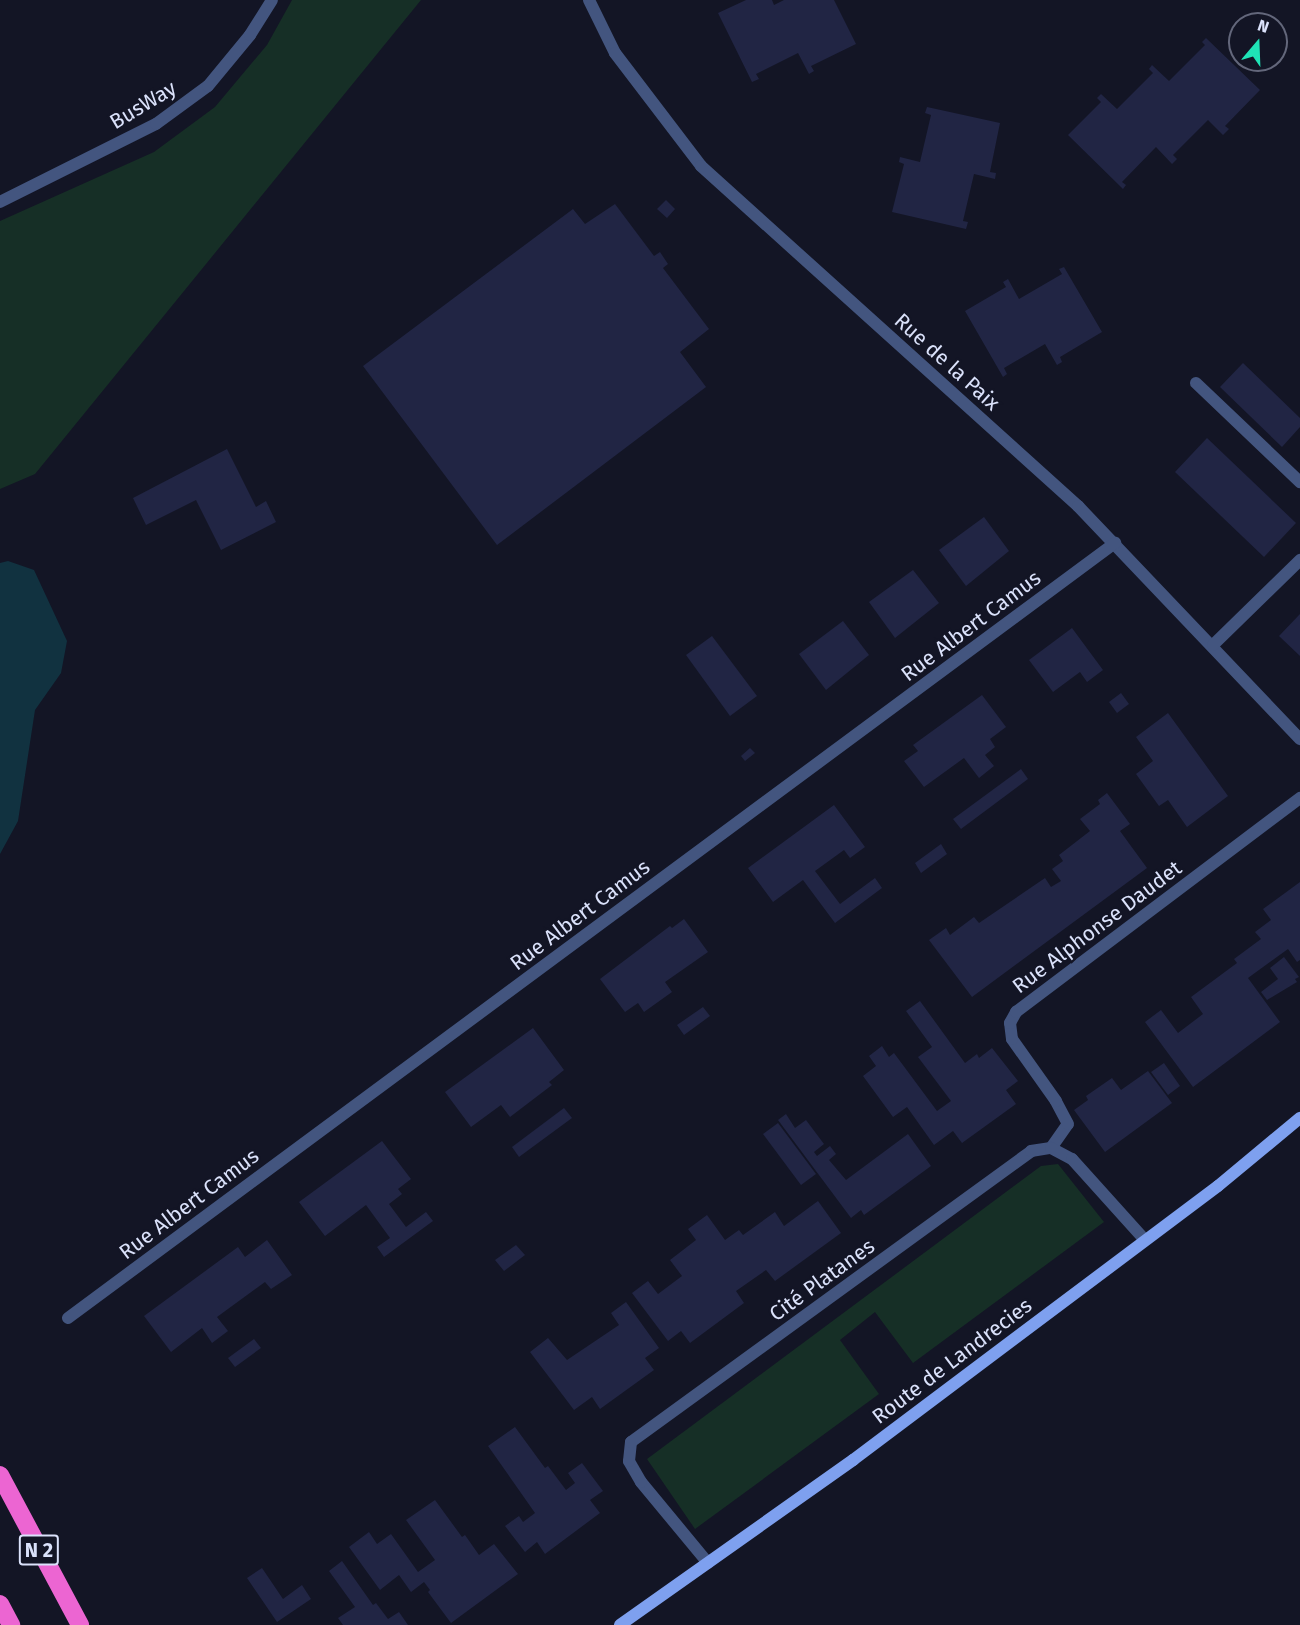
<!DOCTYPE html>
<html>
<head>
<meta charset="utf-8">
<style>
  body { margin:0 }
  #map { position:relative; width:1300px; height:1625px; overflow:hidden; background:#131525; font-family:"Fira Sans",sans-serif }
  div>[style] { position:absolute }
  .green>* { inset:0; background:#162f26 }
  .water>* { inset:0; background:#113240 }
  .building>* { inset:0; background:#212544 }
  .lane>* { height:12px; margin:-6px; padding:0 6px; transform-origin:6px; border-radius:6px; background:#43557f }
  .street>* { height:12px; margin:-6px; padding:0 6px; transform-origin:6px; border-radius:6px; background:#43557f }
  .secondary>* { height:12px; margin:-6px; padding:0 6px; transform-origin:6px; border-radius:6px; background:#7ea0ef }
  .highway>* { height:18px; margin:-9px; padding:0 9px; transform-origin:9px; border-radius:9px; background:#ec65d2 }
  span { translate:-50% -50%; white-space:nowrap; text-align:center; line-height:1.15; -webkit-text-stroke:4.5px #131525; paint-order:stroke }
  .shield-label span { padding:2px 4px; background:#131525; border:2px solid; border-radius:4px; -webkit-text-stroke-width:0 }
  .shield-label { font-size:20px; color:#dbe2fb; font-weight:700 }
  .street-label { font-size:21px; color:#dbe2fb }
  .north { position:absolute; left:1228px; top:12px; width:60px; height:60px; box-sizing:border-box; background:#131525; border:2px solid #63677b; border-radius:50%; rotate:19deg; font-size:16px; font-weight:700; line-height:24px; text-align:center; color:#dbe2fb }
  .north::after { content:''; display:block; margin:auto; width:21px; height:27px; background:#1fe3b6; clip-path:polygon(50% 0,100% 100%,50% 72%,0 100%) }
</style>
</head>
<body>
<div id="map">
  <div class="green">
    <div style="clip-path:polygon(292px 0,421px 0,35px 474px,0 489px,0 221px,154px 152px,215px 107px,267px 45px)"></div>
    <div style="clip-path:polygon(1058px 1164px,1104px 1222px,913px 1363px,875px 1312px,840px 1340px,879px 1394px,695px 1529px,647px 1459px,1041px 1166px)"></div>
  </div>
  <div class="water">
    <div style="clip-path:polygon(8px 561px,34px 570px,67px 641px,61px 673px,35px 710px,18px 821px,0 854px,0 563px)"></div>
  </div>
  <div class="building">
    <div style="clip-path:polygon(746px 0,772px 0,774px 5px,784px 0,834px 0,856px 44px,811px 66px,814px 71px,809px 74px,798px 53px,756px 74px,759px 79px,752px 82px,718px 13px)"></div>
    <div style="clip-path:polygon(1206px 38px,1260px 90px,1225px 126px,1229px 129px,1223px 135px,1208px 120px,1173px 155px,1177px 159px,1172px 164px,1156px 147px,1122px 182px,1126px 185px,1123px 189px,1068px 135px,1101px 102px,1097px 98px,1101px 94px,1117px 109px,1153px 73px,1149px 69px,1152px 65px,1169px 81px,1205px 45px,1202px 42px)"></div>
    <div style="clip-path:polygon(927px 107px,1000px 123px,990px 172px,996px 173px,995px 179px,974px 174px,963px 221px,968px 222px,966px 229px,892px 212px,904px 164px,899px 162px,900px 157px,920px 162px,931px 115px,925px 113px)"></div>
    <div style="clip-path:polygon(666px 200px,675px 209px,667px 218px,657px 209px)"></div>
    <div style="clip-path:polygon(615px 204px,654px 256px,660px 252px,668px 264px,663px 268px,709px 329px,680px 352px,706px 387px,497px 545px,363px 366px,573px 209px,585px 224px)"></div>
    <div style="clip-path:polygon(1064px 267px,1102px 332px,1060px 357px,1062px 362px,1057px 365px,1045px 344px,1004px 368px,1007px 374px,1003px 377px,965px 311px,1006px 287px,1003px 282px,1008px 279px,1019px 299px,1062px 274px,1059px 269px)"></div>
    <div style="clip-path:polygon(1243px 363px,1300px 418px,1300px 427px,1282px 447px,1220px 387px)"></div>
    <div style="clip-path:polygon(1207px 438px,1296px 523px,1264px 557px,1175px 472px)"></div>
    <div style="clip-path:polygon(227px 449px,256px 507px,266px 501px,276px 522px,221px 550px,196px 500px,146px 525px,133px 498px)"></div>
    <div style="clip-path:polygon(984px 517px,1009px 551px,966px 586px,939px 550px)"></div>
    <div style="clip-path:polygon(913px 570px,939px 603px,895px 638px,869px 602px)"></div>
    <div style="clip-path:polygon(1300px 614px,1300px 656px,1279px 636px)"></div>
    <div style="clip-path:polygon(843px 621px,869px 655px,826px 690px,799px 654px)"></div>
    <div style="clip-path:polygon(1072px 628px,1103px 670px,1087px 682px,1080px 672px,1053px 692px,1029px 660px)"></div>
    <div style="clip-path:polygon(712px 636px,757px 696px,730px 716px,686px 655px)"></div>
    <div style="clip-path:polygon(1121px 693px,1129px 704px,1117px 713px,1109px 702px)"></div>
    <div style="clip-path:polygon(982px 695px,1006px 727px,990px 739px,995px 747px,985px 755px,994px 766px,979px 778px,964px 758px,924px 787px,904px 761px,918px 751px,913px 745px)"></div>
    <div style="clip-path:polygon(1168px 713px,1228px 796px,1187px 827px,1168px 800px,1159px 806px,1136px 774px,1153px 761px,1136px 737px)"></div>
    <div style="clip-path:polygon(750px 748px,755px 753px,745px 761px,741px 756px)"></div>
    <div style="clip-path:polygon(1021px 769px,1028px 779px,961px 829px,953px 819px)"></div>
    <div style="clip-path:polygon(1107px 793px,1130px 824px,1120px 831px,1147px 868px,972px 997px,929px 940px,946px 928px,950px 935px,974px 917px,979px 923px,1045px 878px,1051px 887px,1061px 881px,1052px 869px,1063px 861px,1059px 855px,1090px 831px,1080px 819px,1100px 804px,1098px 800px)"></div>
    <div style="clip-path:polygon(834px 805px,865px 847px,850px 858px,844px 850px,815px 871px,840px 904px,875px 878px,882px 888px,835px 923px,803px 880px,773px 902px,748px 868px)"></div>
    <div style="clip-path:polygon(941px 844px,947px 854px,921px 873px,915px 863px)"></div>
    <div style="clip-path:polygon(1300px 882px,1300px 960px,1297px 962px,1288px 949px,1248px 978px,1280px 1022px,1193px 1087px,1145px 1022px,1161px 1010px,1178px 1033px,1203px 1014px,1191px 997px,1237px 963px,1234px 959px,1261px 939px,1255px 932px,1271px 920px,1263px 909px)"></div>
    <div style="clip-path:polygon(684px 919px,708px 952px,665px 982px,672px 992px,644px 1012px,638px 1003px,625px 1012px,600px 979px,670px 926px,672px 928px)"></div>
    <div style="clip-path:polygon(1284px 957px,1299px 977px,1295px 979px,1297px 982px,1267px 1000px,1261px 992px,1278px 979px,1270px 968px)"></div>
    <div style="clip-path:polygon(920px 1001px,965px 1063px,977px 1054px,979px 1058px,992px 1048px,1018px 1081px,1006px 1090px,1016px 1104px,962px 1143px,953px 1131px,934px 1145px,907px 1107px,893px 1117px,863px 1076px,876px 1066px,869px 1056px,882px 1046px,889px 1057px,894px 1053px,937px 1111px,951px 1101px,918px 1057px,932px 1047px,906px 1011px)"></div>
    <div style="clip-path:polygon(703px 1007px,710px 1016px,684px 1035px,677px 1025px)"></div>
    <div style="clip-path:polygon(533px 1028px,564px 1070px,549px 1082px,552px 1085px,510px 1117px,501px 1105px,471px 1127px,445px 1092px)"></div>
    <div style="clip-path:polygon(1164px 1063px,1180px 1086px,1168px 1095px,1151px 1072px)"></div>
    <div style="clip-path:polygon(1148px 1071px,1172px 1103px,1105px 1152px,1074px 1110px,1088px 1100px,1086px 1096px,1112px 1078px,1121px 1090px)"></div>
    <div style="clip-path:polygon(564px 1108px,572px 1118px,519px 1157px,512px 1147px)"></div>
    <div style="clip-path:polygon(786px 1114px,795px 1128px,806px 1120px,824px 1144px,814px 1152px,817px 1156px,830px 1146px,836px 1154px,829px 1160px,846px 1180px,908px 1134px,931px 1166px,864px 1215px,861px 1210px,851px 1218px,778px 1120px)"></div>
    <div style="clip-path:polygon(778px 1123px,816px 1174px,801px 1185px,763px 1134px)"></div>
    <div style="clip-path:polygon(382px 1141px,411px 1179px,398px 1189px,402px 1194px,389px 1204px,406px 1227px,426px 1212px,433px 1221px,384px 1257px,377px 1247px,390px 1238px,366px 1205px,325px 1236px,299px 1202px)"></div>
    <div style="clip-path:polygon(818px 1201px,841px 1233px,775px 1281px,766px 1270px,736px 1291px,744px 1303px,690px 1343px,681px 1331px,668px 1341px,632px 1293px,648px 1281px,658px 1294px,682px 1276px,670px 1260px,696px 1240px,688px 1229px,707px 1215px,725px 1240px,739px 1230px,743px 1235px,775px 1212px,784px 1226px)"></div>
    <div style="clip-path:polygon(267px 1240px,292px 1275px,271px 1289px,265px 1282px,217px 1317px,228px 1331px,212px 1343px,202px 1328px,171px 1352px,144px 1316px,238px 1247px,245px 1257px)"></div>
    <div style="clip-path:polygon(516px 1245px,525px 1255px,504px 1271px,495px 1260px)"></div>
    <div style="clip-path:polygon(626px 1302px,659px 1348px,645px 1358px,654px 1370px,600px 1409px,592px 1397px,574px 1410px,530px 1352px,548px 1338px,567px 1360px,619px 1325px,611px 1313px)"></div>
    <div style="clip-path:polygon(254px 1339px,261px 1348px,235px 1367px,228px 1358px)"></div>
    <div style="clip-path:polygon(515px 1427px,545px 1468px,548px 1466px,566px 1490px,575px 1483px,568px 1473px,582px 1463px,603px 1491px,590px 1500px,600px 1513px,545px 1554px,537px 1542px,525px 1552px,505px 1526px,519px 1516px,523px 1522px,535px 1513px,488px 1446px)"></div>
    <div style="clip-path:polygon(435px 1500px,462px 1537px,465px 1535px,479px 1555px,494px 1544px,518px 1574px,451px 1623px,428px 1592px,430px 1590px,424px 1582px,411px 1592px,399px 1575px,380px 1590px,349px 1547px,369px 1532px,377px 1544px,391px 1534px,418px 1572px,435px 1560px,406px 1520px)"></div>
    <div style="clip-path:polygon(342px 1561px,373px 1605px,376px 1603px,388px 1619px,399px 1612px,408px 1625px,343px 1625px,338px 1618px,355px 1607px,329px 1571px)"></div>
    <div style="clip-path:polygon(262px 1568px,283px 1599px,302px 1585px,311px 1599px,277px 1622px,247px 1578px)"></div>
  </div>
  <div class="lane">
    <div style="left:0;top:202px;width:174px;rotate:-26.6deg"></div>
    <div style="left:156px;top:124px;width:64px;rotate:-36.2deg"></div>
    <div style="left:208px;top:86px;width:66px;rotate:-50.5deg"></div>
    <div style="left:250px;top:35px;width:41px;rotate:-57.8deg"></div>
  </div>
  <div class="street">
    <div style="left:589px;top:0;width:59px;rotate:63.9deg"></div>
    <div style="left:615px;top:53px;width:142px;rotate:52.7deg"></div>
    <div style="left:701px;top:166px;width:508px;rotate:42.05deg"></div>
    <div style="left:1078px;top:506px;width:322px;rotate:46.4deg"></div>
    <div style="left:1196px;top:383px;width:144px;rotate:43.6deg"></div>
    <div style="left:1213px;top:645px;width:122px;rotate:-44.3deg"></div>
    <div style="left:1051px;top:1148px;width:29px;rotate:-55deg"></div>
    <div style="left:1068px;top:1124px;width:26px;rotate:-118deg"></div>
    <div style="left:1056px;top:1101px;width:76px;rotate:-125.4deg"></div>
    <div style="left:1012px;top:1039px;width:16px;rotate:-97deg"></div>
    <div style="left:1010px;top:1023px;width:13px;rotate:-61deg"></div>
    <div style="left:1016px;top:1012px;width:356px;rotate:-37deg"></div>
    <div style="left:68px;top:1318px;width:1303px;rotate:-36.51deg"></div>
    <div style="left:708px;top:1563px;width:105px;rotate:-129.6deg"></div>
    <div style="left:641px;top:1482px;width:24px;rotate:-120deg"></div>
    <div style="left:629px;top:1461px;width:19px;rotate:-84deg"></div>
    <div style="left:631px;top:1442px;width:495px;rotate:-36deg"></div>
    <div style="left:1031px;top:1151px;width:20px;rotate:-9deg"></div>
    <div style="left:1051px;top:1148px;width:24px;rotate:28deg"></div>
    <div style="left:1072px;top:1159px;width:109px;rotate:48deg"></div>
  </div>
  <div class="secondary">
    <div style="left:620px;top:1625px;width:286px;rotate:-35.3deg"></div>
    <div style="left:853px;top:1460px;width:456px;rotate:-36.9deg"></div>
    <div style="left:1218px;top:1186px;width:107px;rotate:-39.7deg"></div>
  </div>
  <div class="highway">
    <div style="left:0;top:1475px;width:170px;rotate:61.9deg"></div>
    <div style="left:0;top:1604px;width:24px;rotate:62deg"></div>
  </div>
  <div class="shield-label">
    <span style="left:39px;top:1550px">N 2</span>
  </div>
  <div class="street-label">
    <span style="left:143px;top:105px;rotate:-31deg">BusWay</span>
    <span style="left:947px;top:362px;rotate:42deg">Rue de la Paix</span>
    <span style="left:971px;top:626px;rotate:-37deg">Rue Albert Camus</span>
    <span style="left:580px;top:915px;rotate:-37deg">Rue Albert Camus</span>
    <span style="left:1097px;top:927px;rotate:-37deg">Rue Alphonse Daudet</span>
    <span style="left:189px;top:1204px;rotate:-37deg">Rue Albert Camus</span>
    <span style="left:822px;top:1280px;rotate:-36deg">Cité Platanes</span>
    <span style="left:952px;top:1361px;rotate:-37deg">Route de Landrecies</span>
  </div>
  <div class="north">N</div>
</div>
</body>
</html>
